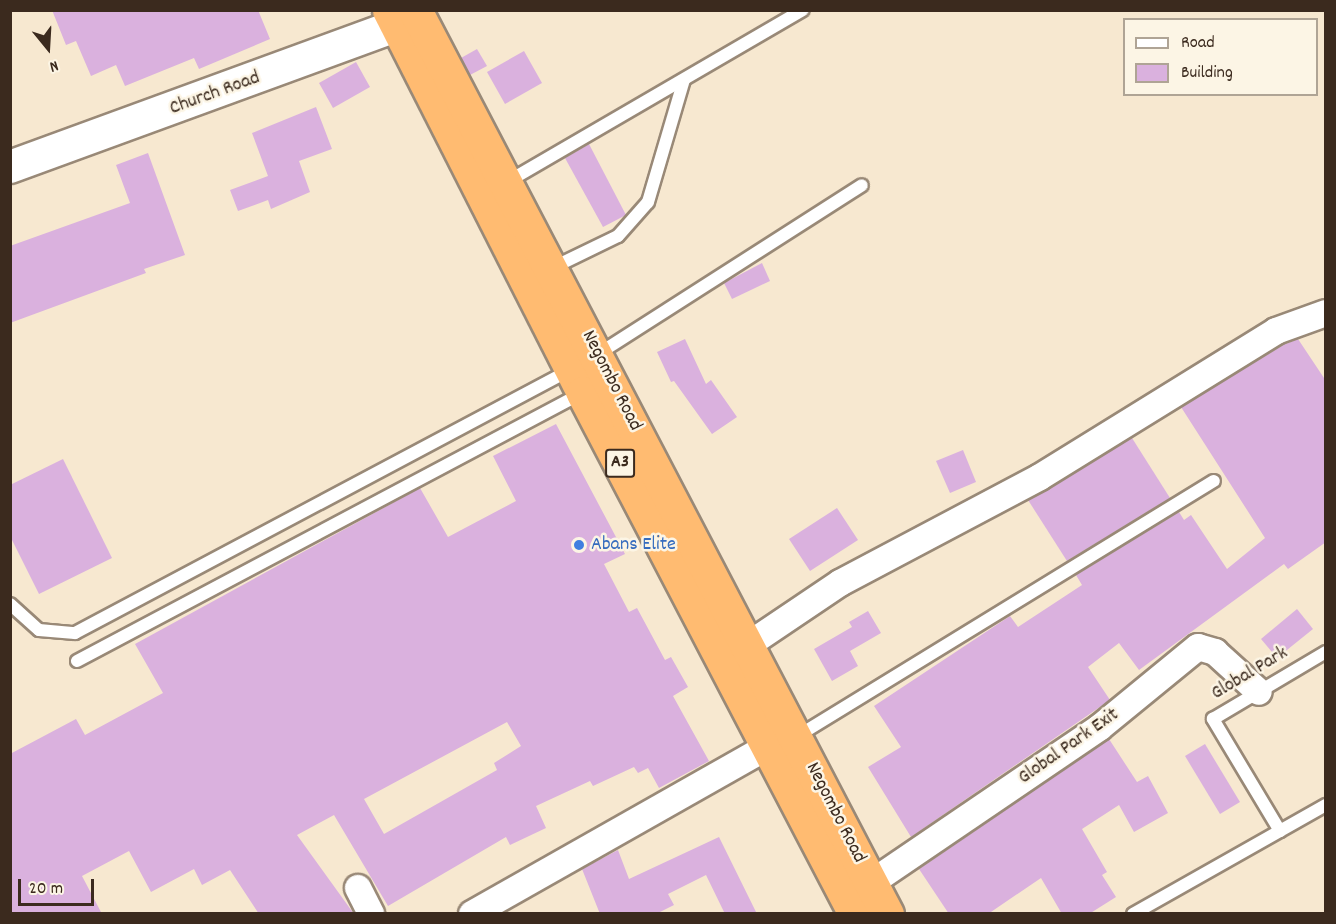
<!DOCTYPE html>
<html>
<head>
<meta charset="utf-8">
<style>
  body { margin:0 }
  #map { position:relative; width:1336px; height:924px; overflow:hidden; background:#f7e8d0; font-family:Dekko,sans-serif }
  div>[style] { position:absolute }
  .building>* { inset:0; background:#dab1de }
  .roads { filter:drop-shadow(2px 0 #998977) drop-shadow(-2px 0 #998977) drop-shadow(0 2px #998977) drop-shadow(0 -2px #998977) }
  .service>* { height:12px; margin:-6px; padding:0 6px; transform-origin:6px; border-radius:6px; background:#fff }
  .minor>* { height:26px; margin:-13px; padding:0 13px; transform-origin:13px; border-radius:13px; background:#fff }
  .tertiary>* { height:32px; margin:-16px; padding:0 16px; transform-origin:16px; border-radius:16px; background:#fff }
  .trunk>* { height:33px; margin:-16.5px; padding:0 16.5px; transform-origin:16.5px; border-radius:16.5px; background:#ffbb71 }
  .dots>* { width:16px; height:16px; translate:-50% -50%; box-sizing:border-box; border:3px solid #fcf5e5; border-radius:50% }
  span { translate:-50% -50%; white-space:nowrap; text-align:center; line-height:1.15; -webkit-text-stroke:5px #fcf5e5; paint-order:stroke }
  .shield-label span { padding:2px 4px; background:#fcf5e5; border:2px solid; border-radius:4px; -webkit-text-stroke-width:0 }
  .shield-label { font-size:18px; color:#3b2a1e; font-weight:700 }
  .street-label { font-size:20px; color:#3b2a1e }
  .shop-label { font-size:20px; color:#366cbe }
  .left { translate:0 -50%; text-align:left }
  .frame { position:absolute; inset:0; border:12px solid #3b2a1e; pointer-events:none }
  .legend { position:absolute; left:1123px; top:18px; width:195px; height:78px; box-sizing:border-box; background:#fcf5e5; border:2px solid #afa495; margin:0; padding:8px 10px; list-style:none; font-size:18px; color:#3b2a1e }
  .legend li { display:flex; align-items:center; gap:12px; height:30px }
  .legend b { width:30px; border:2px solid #afa495 }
  .north { position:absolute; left:18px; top:18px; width:60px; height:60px; -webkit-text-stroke:4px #fcf5e5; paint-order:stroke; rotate:162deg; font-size:16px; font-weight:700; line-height:24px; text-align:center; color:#3b2a1e }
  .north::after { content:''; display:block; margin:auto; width:21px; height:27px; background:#3b2a1e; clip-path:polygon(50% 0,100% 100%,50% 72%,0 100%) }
  .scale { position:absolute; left:18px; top:879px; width:76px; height:27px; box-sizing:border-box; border:3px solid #3b2a1e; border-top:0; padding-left:8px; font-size:18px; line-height:21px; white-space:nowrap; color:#3b2a1e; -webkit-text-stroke:4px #fcf5e5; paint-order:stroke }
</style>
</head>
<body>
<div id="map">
  <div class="building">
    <div style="clip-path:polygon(52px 10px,258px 10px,270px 39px,199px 69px,194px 58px,125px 86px,116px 65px,91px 76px,76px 41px,66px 45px)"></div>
    <div style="clip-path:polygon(477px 49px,487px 66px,470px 75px,461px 58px)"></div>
    <div style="clip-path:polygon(524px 51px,542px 83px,505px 104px,487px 72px)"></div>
    <div style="clip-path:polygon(356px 62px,370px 87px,333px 108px,319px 83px)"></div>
    <div style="clip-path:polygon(316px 107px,332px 149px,299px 161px,310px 192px,271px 209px,268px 200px,238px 211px,230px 190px,268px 176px,252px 133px)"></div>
    <div style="clip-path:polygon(589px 144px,626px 215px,603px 227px,565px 158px)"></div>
    <div style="clip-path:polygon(148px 153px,185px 255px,144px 269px,146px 273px,10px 323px,10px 246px,130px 203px,116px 165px)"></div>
    <div style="clip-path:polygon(762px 263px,770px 281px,732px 299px,724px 283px)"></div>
    <div style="clip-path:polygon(685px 339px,706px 384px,711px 380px,737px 417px,712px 434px,674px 381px,671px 382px,657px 352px)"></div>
    <div style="clip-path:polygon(1298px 339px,1326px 381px,1326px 542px,1288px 569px,1284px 564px,1139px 670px,1119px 643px,1088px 667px,1110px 700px,911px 837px,868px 767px,901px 747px,874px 706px,1010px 616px,1018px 627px,1082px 585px,1076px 575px,1179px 512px,1184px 520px,1191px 515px,1227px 569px,1265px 538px,1181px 407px,1283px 345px)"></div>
    <div style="clip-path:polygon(evenodd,556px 424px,625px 554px,604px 564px,629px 612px,637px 608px,665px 660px,671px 657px,688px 687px,673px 696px,709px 761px,659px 788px,648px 768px,638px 773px,634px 767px,593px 786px,590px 781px,536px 806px,546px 828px,510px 845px,506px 837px,388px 906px,334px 815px,297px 835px,354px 914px,259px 914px,230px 870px,202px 885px,194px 869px,151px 892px,129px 851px,82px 876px,102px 914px,10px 914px,10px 754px,76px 719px,85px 735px,163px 693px,135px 644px,420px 488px,448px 537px,516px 501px,493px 456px,556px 424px,507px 722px,521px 746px,494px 763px,497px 770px,384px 834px,364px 799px,507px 722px)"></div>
    <div style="clip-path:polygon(1132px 438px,1170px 498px,1067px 561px,1028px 500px)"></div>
    <div style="clip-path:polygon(963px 450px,976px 482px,950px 493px,936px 461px)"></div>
    <div style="clip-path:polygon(63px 459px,112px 558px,39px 594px,10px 536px,10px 485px)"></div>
    <div style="clip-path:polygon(837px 508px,858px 540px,810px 571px,789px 539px)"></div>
    <div style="clip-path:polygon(1297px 609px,1313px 629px,1277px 658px,1261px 639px)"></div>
    <div style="clip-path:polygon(868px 611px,881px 633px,850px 651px,858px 666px,832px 681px,814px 649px,852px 627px,849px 622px)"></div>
    <div style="clip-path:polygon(1109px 739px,1137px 782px,1148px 776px,1168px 813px,1134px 832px,1119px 805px,1082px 829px,1107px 872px,1102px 875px,1116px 897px,1089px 914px,1062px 914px,1041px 878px,988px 914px,949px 914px,919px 869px)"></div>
    <div style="clip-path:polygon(1205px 744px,1240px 802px,1220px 814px,1185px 756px)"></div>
    <div style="clip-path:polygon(719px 837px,757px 914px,725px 914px,706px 875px,668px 894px,674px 905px,656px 914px,600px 914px,582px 869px,618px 850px,629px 879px)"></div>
  </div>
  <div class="roads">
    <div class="service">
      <div style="left:507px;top:182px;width:342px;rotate:-30.2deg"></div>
      <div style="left:552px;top:268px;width:73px;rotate:-25.9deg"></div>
      <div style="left:618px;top:236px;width:45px;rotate:-48.6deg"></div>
      <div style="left:648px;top:202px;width:127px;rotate:-73.6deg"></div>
      <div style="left:598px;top:354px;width:313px;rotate:-32.6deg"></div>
      <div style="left:10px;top:604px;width:39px;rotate:42deg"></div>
      <div style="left:39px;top:630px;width:36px;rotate:5deg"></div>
      <div style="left:75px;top:633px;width:561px;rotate:-27.98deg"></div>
      <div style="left:77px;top:661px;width:572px;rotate:-27.95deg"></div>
      <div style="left:796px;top:737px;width:490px;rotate:-31.5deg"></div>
      <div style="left:1280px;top:831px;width:131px;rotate:-120.9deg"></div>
      <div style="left:1213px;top:719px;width:131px;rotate:-30.7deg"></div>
      <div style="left:1133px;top:914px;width:222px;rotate:-29.5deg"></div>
    </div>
    <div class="minor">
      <div style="left:748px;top:645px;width:111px;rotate:-34deg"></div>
      <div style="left:840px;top:583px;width:226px;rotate:-27.9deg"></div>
      <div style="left:1040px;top:477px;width:278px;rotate:-31.7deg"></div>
      <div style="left:1276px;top:331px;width:53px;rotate:-19.8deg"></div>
      <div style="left:871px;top:883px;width:276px;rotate:-34.2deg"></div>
      <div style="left:1099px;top:728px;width:128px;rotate:-39.3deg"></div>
      <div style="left:1198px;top:647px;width:18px;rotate:16deg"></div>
      <div style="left:1215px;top:652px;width:59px;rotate:42.3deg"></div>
      <div style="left:358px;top:888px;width:29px;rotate:63deg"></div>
      <div style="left:472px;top:914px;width:341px;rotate:-29.5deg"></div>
    </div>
    <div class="tertiary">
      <div style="left:10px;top:167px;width:436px;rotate:-20.1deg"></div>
    </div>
    <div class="trunk">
      <div style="left:389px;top:10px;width:429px;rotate:63.1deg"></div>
      <div style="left:583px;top:393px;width:588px;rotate:62.43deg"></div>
      <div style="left:415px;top:10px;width:1020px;rotate:62.43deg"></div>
    </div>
  </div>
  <div class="dots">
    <div style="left:579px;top:545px;background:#3f7fe0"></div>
  </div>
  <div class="shield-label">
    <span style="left:620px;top:463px">A3</span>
  </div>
  <div class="street-label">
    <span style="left:215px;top:94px;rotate:-20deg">Church Road</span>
    <span style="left:611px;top:381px;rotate:63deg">Negombo Road</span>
    <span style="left:1250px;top:674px;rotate:-31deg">Global Park</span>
    <span style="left:1069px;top:747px;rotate:-35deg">Global Park Exit</span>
    <span style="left:835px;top:813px;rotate:63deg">Negombo Road</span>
  </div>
  <div class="shop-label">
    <span class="left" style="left:591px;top:545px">Abans Elite</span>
  </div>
  <div class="frame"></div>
  <ul class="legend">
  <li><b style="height:8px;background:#fff"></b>Road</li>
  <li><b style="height:16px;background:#dab1de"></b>Building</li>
  </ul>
  <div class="north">N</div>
  <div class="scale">20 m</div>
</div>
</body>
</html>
